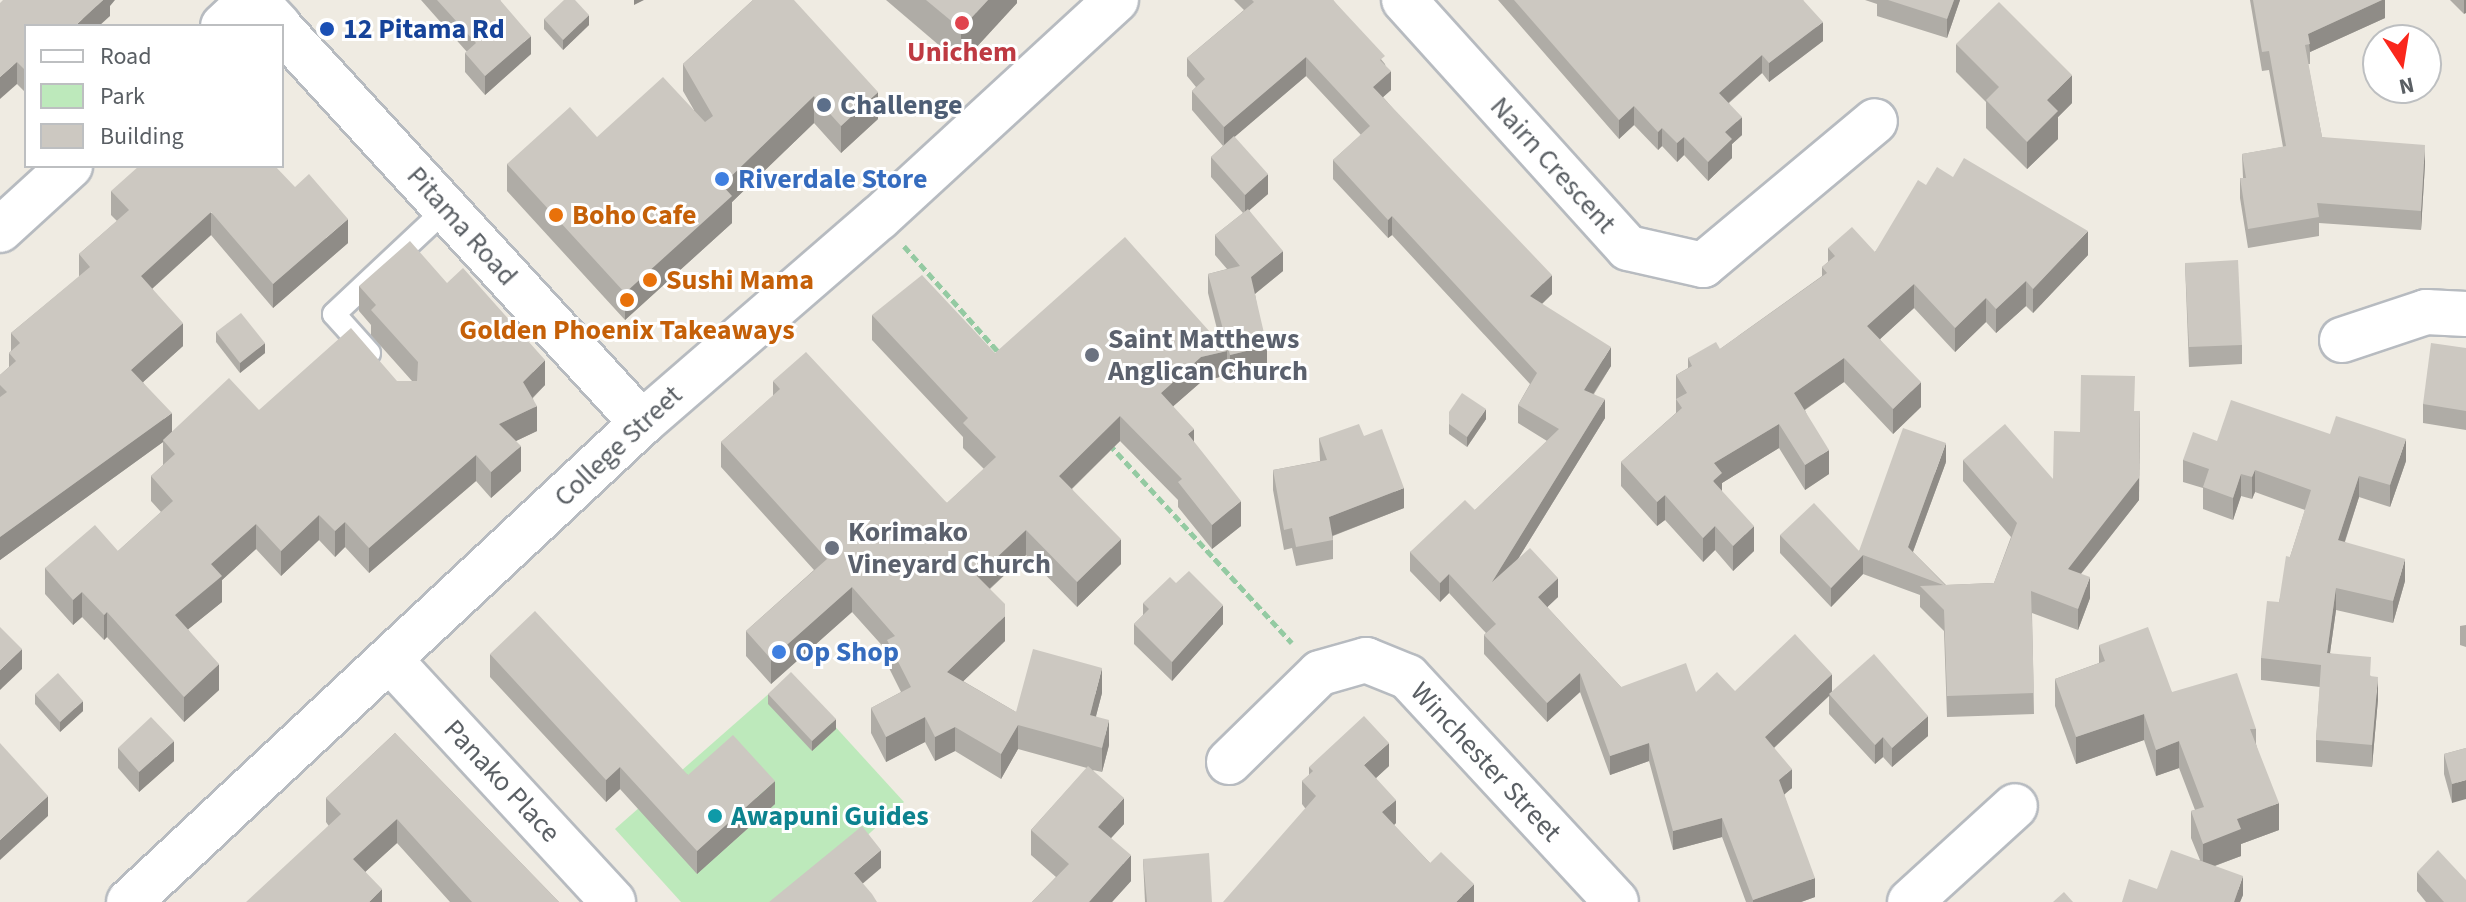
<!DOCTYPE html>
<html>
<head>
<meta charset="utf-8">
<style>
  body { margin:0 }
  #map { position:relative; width:2466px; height:902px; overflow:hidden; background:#efebe2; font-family:"Source Sans 3",sans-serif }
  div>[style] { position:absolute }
  .green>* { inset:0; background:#bde9bb }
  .path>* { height:5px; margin-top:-2.5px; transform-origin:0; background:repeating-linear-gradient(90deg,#94caa2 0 8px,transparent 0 12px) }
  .roads { filter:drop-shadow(2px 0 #b7bbc0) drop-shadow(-2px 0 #b7bbc0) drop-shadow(0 2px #b7bbc0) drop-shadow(0 -2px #b7bbc0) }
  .service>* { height:22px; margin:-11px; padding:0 11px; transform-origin:11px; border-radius:11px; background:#fff }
  .minor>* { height:44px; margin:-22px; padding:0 22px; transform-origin:22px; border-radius:22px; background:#fff }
  .tertiary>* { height:44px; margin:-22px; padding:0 22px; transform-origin:22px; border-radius:22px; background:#fff }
  .secondary>* { height:44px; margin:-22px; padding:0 22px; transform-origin:22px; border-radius:22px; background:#fff }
  .wall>* { inset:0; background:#afaca6 }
  .shaded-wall>* { inset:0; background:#8f8c87 }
  .building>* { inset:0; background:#ccc8c1 }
  .dots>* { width:22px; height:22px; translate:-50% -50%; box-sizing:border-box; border:4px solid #fff; border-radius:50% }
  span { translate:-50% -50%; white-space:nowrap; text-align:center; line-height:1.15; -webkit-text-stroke:6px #fff; paint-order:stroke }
  .transit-label { font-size:28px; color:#164399; font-weight:700 }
  .left { translate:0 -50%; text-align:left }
  .health-label { font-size:28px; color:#be3a42; font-weight:700 }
  .service-label { font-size:28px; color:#4e5e75; font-weight:700 }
  .street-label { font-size:28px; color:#5a5f64 }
  .shop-label { font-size:28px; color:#366cbe; font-weight:700 }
  .food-label { font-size:28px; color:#c56008; font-weight:700 }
  .worship-label { font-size:28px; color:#5b616d; font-weight:700 }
  .culture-label { font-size:28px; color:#0d838f; font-weight:700 }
  .legend { position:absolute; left:24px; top:24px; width:260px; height:144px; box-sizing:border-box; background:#fff; border:2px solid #bdbfc1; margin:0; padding:10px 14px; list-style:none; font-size:24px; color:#5a5f64 }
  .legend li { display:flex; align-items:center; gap:16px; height:40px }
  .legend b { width:40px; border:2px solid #bdbfc1 }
  .north { position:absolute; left:2362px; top:24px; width:80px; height:80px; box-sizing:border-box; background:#fff; border:2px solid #bdbfc1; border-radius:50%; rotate:168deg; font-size:22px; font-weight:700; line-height:32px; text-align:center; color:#5a5f64 }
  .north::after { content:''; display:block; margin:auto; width:28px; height:36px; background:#fa271c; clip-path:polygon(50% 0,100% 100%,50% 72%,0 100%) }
</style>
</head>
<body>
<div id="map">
  <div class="green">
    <div style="clip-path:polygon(789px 676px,904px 802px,794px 902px,681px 902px,615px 829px)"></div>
  </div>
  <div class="path">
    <div style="left:904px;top:246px;width:146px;rotate:48.3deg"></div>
    <div style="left:1109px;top:444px;width:270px;rotate:47.4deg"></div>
  </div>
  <div class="roads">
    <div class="service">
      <div style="left:369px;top:353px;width:52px;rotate:-131.9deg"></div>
      <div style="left:334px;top:314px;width:155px;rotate:-43.2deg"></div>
    </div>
    <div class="minor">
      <div style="left:1404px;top:0;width:334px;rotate:47.9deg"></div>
      <div style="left:1628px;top:248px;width:77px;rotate:12.8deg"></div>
      <div style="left:1703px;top:265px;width:224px;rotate:-39.9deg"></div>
      <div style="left:223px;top:26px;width:38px;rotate:-43deg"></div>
      <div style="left:0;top:230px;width:95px;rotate:-42.4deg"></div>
      <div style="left:2342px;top:340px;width:89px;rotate:-18.4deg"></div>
      <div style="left:2426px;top:312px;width:40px;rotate:2.9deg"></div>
      <div style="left:390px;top:660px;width:329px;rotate:47.3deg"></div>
      <div style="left:1229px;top:762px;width:127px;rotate:-44.4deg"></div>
      <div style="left:1320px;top:673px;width:48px;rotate:-15.8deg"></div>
      <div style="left:1366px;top:660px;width:45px;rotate:22deg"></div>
      <div style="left:1408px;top:677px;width:306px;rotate:47.2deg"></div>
      <div style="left:1910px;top:902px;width:142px;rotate:-42.4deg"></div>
    </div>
    <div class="tertiary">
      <div style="left:255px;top:0;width:35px;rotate:47deg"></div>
      <div style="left:282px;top:30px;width:533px;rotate:47.51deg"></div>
    </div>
    <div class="secondary">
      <div style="left:129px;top:902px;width:702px;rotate:-43.04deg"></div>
      <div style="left:642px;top:423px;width:313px;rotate:-40.9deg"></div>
      <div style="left:879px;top:218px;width:322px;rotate:-42.6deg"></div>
    </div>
  </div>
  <div class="wall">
    <div style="clip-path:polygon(421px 0,500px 0,531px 54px,485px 95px,465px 72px,465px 53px,467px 52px)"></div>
    <div style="clip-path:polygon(753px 0,878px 119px,841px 153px,814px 123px,732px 202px,732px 223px,625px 320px,507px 191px,507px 164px,694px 110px,683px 91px,683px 64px)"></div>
    <div style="clip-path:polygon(886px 0,1017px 0,1017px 3px,961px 64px)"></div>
    <div style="clip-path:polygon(1234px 0,1333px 0,1385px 64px,1391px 90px,1383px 97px,1552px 294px,1542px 304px,1611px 366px,1594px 394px,1605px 418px,1518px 559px,1558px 597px,1547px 607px,1621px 687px,1696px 692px,1832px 691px,1928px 736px,1892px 767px,1883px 757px,1875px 764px,1829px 714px,1829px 696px,1774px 748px,1792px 788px,1784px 794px,1815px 897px,1801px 902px,1746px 902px,1722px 837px,1673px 850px,1649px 761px,1610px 775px,1580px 692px,1547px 722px,1484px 654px,1484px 635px,1486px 633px,1449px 593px,1440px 602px,1410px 571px,1410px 552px,1475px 510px,1547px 441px,1518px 423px,1518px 405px,1530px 384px,1392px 235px,1388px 238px,1333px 179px,1333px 160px,1361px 135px,1306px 76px,1234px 137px,1268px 194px,1249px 210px,1283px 271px,1255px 294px,1267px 366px,1230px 375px,1227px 364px,1227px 375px,1201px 382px,1173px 406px,1241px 526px,1212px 549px,1178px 507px,1178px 500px,1120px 441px,1072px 489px,1121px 564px,1077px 607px,1026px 555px,990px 589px,1005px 641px,963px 681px,1016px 712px,1102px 693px,1096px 716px,1109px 745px,1102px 772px,1093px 770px,1124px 824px,1111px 838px,1131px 881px,1112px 902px,1032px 902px,1056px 877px,1031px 855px,1031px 830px,1087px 768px,1018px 749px,1001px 779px,955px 751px,935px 761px,925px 742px,886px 762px,871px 733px,871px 708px,901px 692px,887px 664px,887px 651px,852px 612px,771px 684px,746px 656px,746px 631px,814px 570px,721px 467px,721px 442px,773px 396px,773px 381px,947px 503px,984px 469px,963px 448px,963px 437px,872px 340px,872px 315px,995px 353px,1221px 345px,1208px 293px,1208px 274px,1227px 269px,1215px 255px,1215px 235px,1243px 213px,1211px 177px,1211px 157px,1223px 146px,1192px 110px,1192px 91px,1196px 87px,1187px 76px,1187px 58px,1244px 10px)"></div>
    <div style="clip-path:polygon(1498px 0,1803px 0,1823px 41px,1769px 82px,1762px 73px,1729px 103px,1742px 135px,1732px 144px,1732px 158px,1708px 181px,1684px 155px,1677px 162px,1662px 146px,1658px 150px,1634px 125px,1619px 139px)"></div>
    <div style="clip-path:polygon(1865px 0,1960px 0,1947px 38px,1877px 16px,1877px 4px)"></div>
    <div style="clip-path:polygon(2250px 0,2385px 0,2385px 18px,2310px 52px,2310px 64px,2308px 64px,2322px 137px,2425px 164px,2421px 230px,2319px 223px,2319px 236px,2248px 248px,2240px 198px,2240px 178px,2243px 178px,2242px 154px,2283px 147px,2269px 70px,2262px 71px)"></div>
    <div style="clip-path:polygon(2450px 0,2466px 0,2464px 14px)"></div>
    <div style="clip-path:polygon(0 3px,110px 6px,110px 16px,26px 26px,26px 93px,17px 84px)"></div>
    <div style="clip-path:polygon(544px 19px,589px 25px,563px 50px,544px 29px)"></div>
    <div style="clip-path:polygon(1956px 44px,2072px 103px,2058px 117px,2058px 139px,2027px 169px,1986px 128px,1986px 102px,1956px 72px)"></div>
    <div style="clip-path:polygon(1926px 185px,2088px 255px,2033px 313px,2026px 306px,1996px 333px,1986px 322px,1955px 352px,1914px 308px,1880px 339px,1921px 407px,1893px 434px,1844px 382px,1805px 410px,1829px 474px,1805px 490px,1779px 448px,1722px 483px,1722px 492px,1754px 551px,1733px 571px,1715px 550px,1703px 562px,1665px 520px,1657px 526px,1621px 486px,1621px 462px,1676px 413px,1676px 375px,1688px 368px,1688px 358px,1720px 349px,1822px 276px,1822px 267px,1828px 262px,1828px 248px,1875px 252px)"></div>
    <div style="clip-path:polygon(111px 191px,348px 243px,273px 308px,211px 235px,152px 288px,183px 346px,143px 382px,172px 432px,259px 410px,397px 381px,412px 381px,371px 335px,371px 325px,359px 311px,359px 286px,447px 283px,545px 385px,533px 398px,537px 431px,516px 441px,521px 471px,491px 498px,476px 481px,369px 573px,345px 547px,335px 557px,319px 540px,281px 576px,256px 549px,222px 580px,222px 602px,188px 629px,219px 690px,184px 722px,107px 637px,104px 640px,82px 617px,73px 625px,45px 594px,45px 568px,118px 551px,161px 512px,151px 501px,151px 476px,163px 465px,163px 442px,0 560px,0 375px,9px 367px,9px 353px,11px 351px,11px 333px,79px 277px,79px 254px,117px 221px,111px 215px)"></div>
    <div style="clip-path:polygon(2185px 263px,2242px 345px,2242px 364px,2189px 367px)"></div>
    <div style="clip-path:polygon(216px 332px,265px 353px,240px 373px,216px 342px)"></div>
    <div style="clip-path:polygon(2466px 348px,2466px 430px,2423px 423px,2423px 404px)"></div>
    <div style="clip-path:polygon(2134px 411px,2139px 500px,2081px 574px,2090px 598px,2078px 630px,2032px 613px,2034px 714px,1947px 717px,1944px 631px,1920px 607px,1920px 595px,1863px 574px,1831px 607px,1780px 553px,1780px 535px,1859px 551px,1946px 462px,1913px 552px,1946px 585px,1994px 583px,2011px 537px,1963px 481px,1963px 460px,2053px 479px,2080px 432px)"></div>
    <div style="clip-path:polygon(1449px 412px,1486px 419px,1467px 447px,1449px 434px)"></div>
    <div style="clip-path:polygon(1364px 436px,1404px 508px,1333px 536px,1333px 559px,1296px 566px,1292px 548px,1284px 550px,1273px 490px,1273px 470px,1320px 461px,1319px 438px)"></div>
    <div style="clip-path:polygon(2217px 441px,2406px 461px,2390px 507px,2359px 497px,2345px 542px,2405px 581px,2393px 623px,2336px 610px,2330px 653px,2371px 676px,2378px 699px,2372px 767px,2316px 762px,2316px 740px,2320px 687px,2261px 680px,2261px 658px,2279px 602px,2290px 557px,2305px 510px,2255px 492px,2252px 499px,2241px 496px,2233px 520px,2203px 509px,2203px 488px,2183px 482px,2183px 460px)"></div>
    <div style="clip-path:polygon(1143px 603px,1223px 624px,1172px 681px,1134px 644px,1134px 624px,1143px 615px)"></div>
    <div style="clip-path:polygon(2466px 625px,2466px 647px,2460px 645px,2460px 626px)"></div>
    <div style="clip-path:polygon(2099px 645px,2172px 692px,2256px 729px,2256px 744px,2279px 830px,2241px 844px,2241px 856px,2215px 866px,2243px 895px,2240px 902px,2122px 902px,2157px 889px,2200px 860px,2191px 838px,2191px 811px,2195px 810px,2179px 768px,2156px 776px,2144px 740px,2076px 764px,2055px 706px,2055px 679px,2099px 663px)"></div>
    <div style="clip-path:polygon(490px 654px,688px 775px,775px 804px,697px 874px,620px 789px,606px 802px,490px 677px)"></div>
    <div style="clip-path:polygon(35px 694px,83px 711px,60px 732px,35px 704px)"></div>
    <div style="clip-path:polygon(768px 694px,836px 729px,812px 751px,768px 704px)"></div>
    <div style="clip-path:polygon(395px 733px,559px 902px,450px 902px,397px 843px,365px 872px,382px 902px,326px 822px,326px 798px)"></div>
    <div style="clip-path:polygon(118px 748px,174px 761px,139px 792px,118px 768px)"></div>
    <div style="clip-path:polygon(2466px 748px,2452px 803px,2444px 774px,2444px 754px)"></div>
    <div style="clip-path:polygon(1389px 766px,1376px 778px,1396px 823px,1394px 825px,1430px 863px,1474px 902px,1305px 808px,1302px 804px,1302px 781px,1309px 775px,1309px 767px)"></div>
    <div style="clip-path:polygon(1143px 859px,1212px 902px,1145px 902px)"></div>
    <div style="clip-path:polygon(2417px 872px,2466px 902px,2426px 902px,2417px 891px)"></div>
  </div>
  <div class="shaded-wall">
    <div style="clip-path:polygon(103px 0,115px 0,110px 6px,110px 16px,99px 26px,75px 26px)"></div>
    <div style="clip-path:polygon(634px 0,644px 0,634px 5px)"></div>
    <div style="clip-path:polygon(988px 0,1017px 0,1017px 3px,961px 64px,961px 29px)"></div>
    <div style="clip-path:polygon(1954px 0,1960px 0,1947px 38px,1947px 19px)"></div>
    <div style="clip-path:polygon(2382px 0,2385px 0,2385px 18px,2310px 52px,2308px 34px)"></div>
    <div style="clip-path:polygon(2464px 0,2466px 0,2466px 13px,2464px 14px)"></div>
    <div style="clip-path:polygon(589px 15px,589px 25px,563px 50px,563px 40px)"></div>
    <div style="clip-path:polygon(1823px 22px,1823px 41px,1769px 82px,1769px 63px)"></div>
    <div style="clip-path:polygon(531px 36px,531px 54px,485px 95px,485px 76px)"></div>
    <div style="clip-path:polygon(1762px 55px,1762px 73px,1719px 111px,1719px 93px)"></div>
    <div style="clip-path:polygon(1306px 57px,1306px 76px,1224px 146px,1224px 127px)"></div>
    <div style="clip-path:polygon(17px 62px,17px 84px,0 99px,0 77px)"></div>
    <div style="clip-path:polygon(1391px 71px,1391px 90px,1373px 106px,1373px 87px)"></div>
    <div style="clip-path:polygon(2072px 75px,2072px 103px,2058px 117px,2058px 139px,2027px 169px,2027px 142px,2047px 100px)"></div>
    <div style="clip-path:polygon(878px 92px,878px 119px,841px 153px,841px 126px)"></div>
    <div style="clip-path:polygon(814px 96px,814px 123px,732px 202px,732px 223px,625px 320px,625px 293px,722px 185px)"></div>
    <div style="clip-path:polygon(1634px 106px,1634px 125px,1619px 139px,1619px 120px)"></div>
    <div style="clip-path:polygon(1742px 117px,1742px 135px,1732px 144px,1732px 158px,1708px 181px,1708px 162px,1725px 132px)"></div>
    <div style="clip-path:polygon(1662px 128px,1662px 146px,1658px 150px,1658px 132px)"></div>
    <div style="clip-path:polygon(1684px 137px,1684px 155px,1677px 162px,1677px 143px)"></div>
    <div style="clip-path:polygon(2425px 145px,2425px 164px,2421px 230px,2421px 211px)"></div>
    <div style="clip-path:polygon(1268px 174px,1268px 194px,1245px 214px,1245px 195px)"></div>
    <div style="clip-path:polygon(211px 212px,211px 235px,141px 299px,141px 276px)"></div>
    <div style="clip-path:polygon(1392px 216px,1392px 235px,1388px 238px,1388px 220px)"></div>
    <div style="clip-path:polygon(348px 219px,348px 243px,273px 308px,273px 284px)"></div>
    <div style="clip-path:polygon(2088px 231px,2088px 255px,2033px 313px,2033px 289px)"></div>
    <div style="clip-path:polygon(1283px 251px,1283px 271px,1251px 297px,1251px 277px)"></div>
    <div style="clip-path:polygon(1552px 275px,1552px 294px,1530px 315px,1530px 296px)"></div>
    <div style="clip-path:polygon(2026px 281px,2026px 306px,1996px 333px,1996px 309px)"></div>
    <div style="clip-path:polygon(1914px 284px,1914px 308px,1867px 351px,1867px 326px)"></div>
    <div style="clip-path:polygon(1986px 298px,1986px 322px,1955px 352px,1955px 328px)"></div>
    <div style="clip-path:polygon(183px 323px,183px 346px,131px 393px,131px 370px)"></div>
    <div style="clip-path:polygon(265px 343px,265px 353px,240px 373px,240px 363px)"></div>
    <div style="clip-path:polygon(1267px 346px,1267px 366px,1230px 375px,1230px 355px)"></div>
    <div style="clip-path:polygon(1611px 347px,1611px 366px,1584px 408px,1584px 390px)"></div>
    <div style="clip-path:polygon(1227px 351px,1227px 375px,1201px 382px,1161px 417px,1161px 393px,1201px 357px)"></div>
    <div style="clip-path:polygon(1844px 358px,1844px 382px,1794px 417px,1794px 393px)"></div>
    <div style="clip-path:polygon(545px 360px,545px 385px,523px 407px,523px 382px)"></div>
    <div style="clip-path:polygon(1921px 382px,1921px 407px,1893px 434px,1893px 409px)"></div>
    <div style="clip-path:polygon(1605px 399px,1605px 418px,1492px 601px,1492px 582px)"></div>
    <div style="clip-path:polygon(537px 406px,537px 431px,499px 449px,499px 424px)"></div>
    <div style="clip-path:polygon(1486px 409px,1486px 419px,1467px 447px,1467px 437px)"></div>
    <div style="clip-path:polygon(2140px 411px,2139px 500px,2068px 590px,2068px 569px)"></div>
    <div style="clip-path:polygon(172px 413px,172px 436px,163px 440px,163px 442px,0 560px,0 537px)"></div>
    <div style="clip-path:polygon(1120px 416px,1120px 441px,1059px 501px,1059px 476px)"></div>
    <div style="clip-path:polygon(1779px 424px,1779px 448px,1722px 483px,1722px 497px,1713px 505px,1714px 463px)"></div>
    <div style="clip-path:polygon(1194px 429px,1194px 453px,1188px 434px)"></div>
    <div style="clip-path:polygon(2406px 439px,2406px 461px,2390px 507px,2390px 485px)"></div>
    <div style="clip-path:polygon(1946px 443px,1946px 462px,1908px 565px,1908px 547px)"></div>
    <div style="clip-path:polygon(521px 446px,521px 471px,491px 498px,491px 472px)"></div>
    <div style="clip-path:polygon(1829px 450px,1829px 474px,1805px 490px,1805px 465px)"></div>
    <div style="clip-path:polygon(476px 455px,476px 481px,369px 573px,369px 548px)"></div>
    <div style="clip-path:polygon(2255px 470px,2255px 492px,2252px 499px,2252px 477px)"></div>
    <div style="clip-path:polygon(2241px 474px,2241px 496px,2233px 520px,2233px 498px)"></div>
    <div style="clip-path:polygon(2359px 476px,2359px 497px,2338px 562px,2338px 540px)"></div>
    <div style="clip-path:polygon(1404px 488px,1404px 508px,1329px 537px,1329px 517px)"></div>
    <div style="clip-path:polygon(1665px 495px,1665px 520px,1657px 526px,1657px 502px)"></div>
    <div style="clip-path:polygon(1241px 501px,1241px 526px,1212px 549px,1212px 525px)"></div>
    <div style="clip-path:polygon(319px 515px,319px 540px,281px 576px,281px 551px)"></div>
    <div style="clip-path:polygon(345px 522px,345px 547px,335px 557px,335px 531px)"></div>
    <div style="clip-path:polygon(256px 524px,256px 549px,222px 580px,222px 602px,175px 640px,175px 615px,211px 564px)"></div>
    <div style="clip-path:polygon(1715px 526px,1715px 550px,1703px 562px,1703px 538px)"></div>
    <div style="clip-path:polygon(1754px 526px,1754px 551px,1733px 571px,1733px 546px)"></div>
    <div style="clip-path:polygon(1026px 530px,1026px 555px,977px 600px,977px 576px)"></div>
    <div style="clip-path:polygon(1121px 539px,1121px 564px,1077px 607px,1077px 582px)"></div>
    <div style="clip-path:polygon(1863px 555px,1863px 574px,1831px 607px,1831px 588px)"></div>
    <div style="clip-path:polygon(2405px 559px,2405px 581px,2393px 623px,2393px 601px)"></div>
    <div style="clip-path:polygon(1449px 574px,1449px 593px,1440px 602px,1440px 583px)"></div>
    <div style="clip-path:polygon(2090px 577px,2090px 598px,2078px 630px,2078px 609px)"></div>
    <div style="clip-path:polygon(1558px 578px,1558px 597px,1538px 616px,1538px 597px)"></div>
    <div style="clip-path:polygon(852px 587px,852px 612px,771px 684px,771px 659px)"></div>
    <div style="clip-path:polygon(2336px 588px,2336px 610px,2327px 674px,2327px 653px)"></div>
    <div style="clip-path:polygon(82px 592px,82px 617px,73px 625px,73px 600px)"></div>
    <div style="clip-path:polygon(1223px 605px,1223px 624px,1172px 681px,1172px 662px)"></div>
    <div style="clip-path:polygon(107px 612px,107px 637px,104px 640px,104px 615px)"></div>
    <div style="clip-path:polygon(1005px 616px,1005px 641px,947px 697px,947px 672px)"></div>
    <div style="clip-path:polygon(22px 649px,22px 669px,0 690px,0 670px)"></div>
    <div style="clip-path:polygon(219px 664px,219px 690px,184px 722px,184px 697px)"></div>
    <div style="clip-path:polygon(1102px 668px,1102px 693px,1090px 739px,1090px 715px)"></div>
    <div style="clip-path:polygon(1580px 673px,1580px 692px,1547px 722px,1547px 703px)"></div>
    <div style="clip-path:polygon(1832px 674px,1832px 693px,1765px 756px,1765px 737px)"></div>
    <div style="clip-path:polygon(2378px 677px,2378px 699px,2372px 767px,2372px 745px)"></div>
    <div style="clip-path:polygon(83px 701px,83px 711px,60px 732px,60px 722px)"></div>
    <div style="clip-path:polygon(2144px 714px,2144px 740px,2076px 764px,2076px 737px)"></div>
    <div style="clip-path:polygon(1928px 716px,1928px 736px,1892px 767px,1892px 748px)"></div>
    <div style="clip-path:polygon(925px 717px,925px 742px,886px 762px,886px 737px)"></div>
    <div style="clip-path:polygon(836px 719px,836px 729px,812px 751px,812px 741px)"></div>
    <div style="clip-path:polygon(1109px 720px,1109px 745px,1102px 772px,1102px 748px)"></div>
    <div style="clip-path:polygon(1018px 725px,1018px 749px,1001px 779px,1001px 754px)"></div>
    <div style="clip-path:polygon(955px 727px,955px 751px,935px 761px,935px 737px)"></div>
    <div style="clip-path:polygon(1883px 737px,1883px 757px,1875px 764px,1875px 745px)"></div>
    <div style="clip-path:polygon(174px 741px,174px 761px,139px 792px,139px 772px)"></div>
    <div style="clip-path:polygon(2179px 741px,2179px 768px,2156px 776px,2156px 750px)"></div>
    <div style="clip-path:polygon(1389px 743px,1389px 766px,1364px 789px,1364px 765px)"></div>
    <div style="clip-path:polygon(1649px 743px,1649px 761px,1610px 775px,1610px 756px)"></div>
    <div style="clip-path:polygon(620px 767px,620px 789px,606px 802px,606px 780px)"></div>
    <div style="clip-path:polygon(1792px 769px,1792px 788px,1779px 799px,1779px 780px)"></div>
    <div style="clip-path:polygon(2466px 780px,2466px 799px,2452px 803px,2452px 784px)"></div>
    <div style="clip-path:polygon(775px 781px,775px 804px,697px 874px,697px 851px)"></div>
    <div style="clip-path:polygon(48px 796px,48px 816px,0 860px,0 840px)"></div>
    <div style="clip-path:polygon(1124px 798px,1124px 824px,1098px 852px,1098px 827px)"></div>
    <div style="clip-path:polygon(1396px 800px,1396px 823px,1382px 836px,1382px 812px)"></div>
    <div style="clip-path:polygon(2279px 803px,2279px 830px,2241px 844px,2241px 856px,2203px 870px,2203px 844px,2237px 819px)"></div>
    <div style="clip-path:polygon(1722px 818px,1722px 837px,1673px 850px,1673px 831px)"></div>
    <div style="clip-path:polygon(397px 819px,397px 843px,353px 883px,353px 859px)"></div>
    <div style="clip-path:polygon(881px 850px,881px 868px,854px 891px,854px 873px)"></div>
    <div style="clip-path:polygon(1131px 855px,1131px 881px,1112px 902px,1089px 902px)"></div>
    <div style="clip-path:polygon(2243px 876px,2243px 895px,2240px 902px,2234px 902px)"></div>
    <div style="clip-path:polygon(1815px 878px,1815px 897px,1801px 902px,1753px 902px,1753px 900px)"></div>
    <div style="clip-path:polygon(1474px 884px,1474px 902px,1456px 902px)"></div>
    <div style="clip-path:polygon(382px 889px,382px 902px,369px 902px)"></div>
  </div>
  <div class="building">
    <div style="clip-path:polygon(3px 0,103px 0,75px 26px,26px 26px,26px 71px,17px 62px,0 77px,0 3px)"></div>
    <div style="clip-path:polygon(437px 0,500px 0,531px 36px,485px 76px,465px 53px,476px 43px)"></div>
    <div style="clip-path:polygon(564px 0,575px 0,589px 15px,563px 40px,544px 19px)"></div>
    <div style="clip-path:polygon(753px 0,794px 0,878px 92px,841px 126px,814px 96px,722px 185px,732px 196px,625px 293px,507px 164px,570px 107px,597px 137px,663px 77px,705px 122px,713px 116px,683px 64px)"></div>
    <div style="clip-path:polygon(926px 0,988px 0,961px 29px)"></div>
    <div style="clip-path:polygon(1252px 0,1333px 0,1385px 56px,1380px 60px,1391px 71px,1373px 87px,1552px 275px,1530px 296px,1611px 347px,1584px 390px,1605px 399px,1492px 582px,1530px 548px,1558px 578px,1538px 597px,1621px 687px,1686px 663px,1696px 692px,1717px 672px,1735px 691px,1795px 634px,1832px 674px,1765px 737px,1792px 769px,1779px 780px,1815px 878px,1753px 900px,1722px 818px,1673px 831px,1649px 743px,1610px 756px,1580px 673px,1547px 703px,1484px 635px,1496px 624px,1449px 574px,1440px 583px,1410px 552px,1465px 500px,1475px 510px,1559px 429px,1518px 405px,1537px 373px,1392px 216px,1388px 220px,1333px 160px,1370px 126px,1306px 57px,1224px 127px,1192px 91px,1205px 79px,1187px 58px,1254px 2px)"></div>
    <div style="clip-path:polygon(1514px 0,1803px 0,1823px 22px,1769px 63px,1762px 55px,1719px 93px,1742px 117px,1725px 132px,1732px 139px,1708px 162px,1684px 137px,1677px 143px,1662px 128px,1658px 132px,1634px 106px,1619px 120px)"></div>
    <div style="clip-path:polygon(1888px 0,1954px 0,1947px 19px)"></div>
    <div style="clip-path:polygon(2253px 0,2382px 0,2308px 34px,2310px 44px,2305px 45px,2322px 137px,2425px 145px,2421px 211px,2317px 203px,2319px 217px,2248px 229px,2240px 178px,2246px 178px,2242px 154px,2286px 146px,2269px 51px,2262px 52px)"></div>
    <div style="clip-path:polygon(1999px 2px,2072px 75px,2047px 100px,2058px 111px,2027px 142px,1986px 100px,1999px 87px,1956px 44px)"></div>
    <div style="clip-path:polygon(1234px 136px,1268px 174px,1245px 195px,1211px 157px)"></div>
    <div style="clip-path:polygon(1964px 158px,2088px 231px,2033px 289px,2026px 281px,1996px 309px,1986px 298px,1955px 328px,1914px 284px,1867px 326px,1921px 382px,1893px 409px,1844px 358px,1794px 393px,1829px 450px,1805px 465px,1779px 424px,1714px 463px,1722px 473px,1713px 481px,1754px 526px,1733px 546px,1715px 526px,1703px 538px,1665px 495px,1657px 502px,1621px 462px,1682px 408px,1676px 399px,1687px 393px,1676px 375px,1692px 366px,1688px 358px,1716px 342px,1720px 349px,1827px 273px,1822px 267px,1835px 256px,1828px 248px,1852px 227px,1875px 252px,1918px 180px,1926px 185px,1937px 167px,1953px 177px)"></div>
    <div style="clip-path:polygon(139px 166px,275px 166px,295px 187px,309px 174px,348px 219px,273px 284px,211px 212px,141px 276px,183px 323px,131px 370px,172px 413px,0 537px,0 397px,7px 392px,0 385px,0 375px,16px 361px,9px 353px,20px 343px,11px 333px,90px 267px,79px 254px,129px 210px,111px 191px)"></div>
    <div style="clip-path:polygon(1248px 209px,1283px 251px,1251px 277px,1267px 346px,1230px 355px,1208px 274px,1240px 266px,1215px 235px)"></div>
    <div style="clip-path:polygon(1125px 237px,1227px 351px,1201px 357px,1161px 393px,1194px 429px,1188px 434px,1241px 501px,1212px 525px,1178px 482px,1182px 479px,1120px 416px,1059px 476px,1121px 539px,1077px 582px,1026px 530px,977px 576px,1005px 604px,1005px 616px,947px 672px,1016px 712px,1033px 649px,1102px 668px,1090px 715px,1109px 720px,1102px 748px,1018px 725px,1001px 754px,955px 727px,935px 737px,925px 717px,886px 737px,871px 708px,911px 687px,887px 640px,895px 636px,852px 587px,771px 659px,746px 631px,827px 559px,721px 442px,780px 389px,773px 381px,806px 352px,947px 503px,996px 457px,963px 423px,968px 418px,872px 315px,922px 275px,995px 353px)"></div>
    <div style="clip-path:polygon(410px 241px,447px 283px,463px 268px,545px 360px,523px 382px,537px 406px,499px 424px,521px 446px,491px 472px,476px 455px,369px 548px,345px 522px,335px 531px,319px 515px,281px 551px,256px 524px,211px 564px,222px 576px,175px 615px,219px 664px,184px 697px,107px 612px,104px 615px,82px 592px,73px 600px,45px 568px,95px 525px,118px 551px,173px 501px,151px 476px,175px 454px,163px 440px,229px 378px,259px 410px,351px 328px,397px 381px,417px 381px,418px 362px,371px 310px,376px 305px,359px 286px)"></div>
    <div style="clip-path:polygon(2238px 260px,2242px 345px,2189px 347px,2185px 263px)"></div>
    <div style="clip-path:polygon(241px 313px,265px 343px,240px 363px,216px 332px)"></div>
    <div style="clip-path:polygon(2431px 343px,2466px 348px,2466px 411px,2423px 404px)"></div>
    <div style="clip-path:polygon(2081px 375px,2135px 376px,2134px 411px,2140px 411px,2139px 478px,2068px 569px,2090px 577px,2078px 609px,2031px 591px,2034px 693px,1947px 696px,1944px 610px,1920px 586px,1994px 583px,2017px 523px,1963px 460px,2005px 424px,2053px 479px,2054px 431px,2080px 432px)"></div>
    <div style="clip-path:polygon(1462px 393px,1486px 409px,1467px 437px,1449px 424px,1449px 412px)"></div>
    <div style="clip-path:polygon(2231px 400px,2330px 434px,2336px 416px,2406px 439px,2390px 485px,2359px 476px,2338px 540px,2405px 559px,2393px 601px,2336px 588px,2327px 653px,2371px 657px,2370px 676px,2378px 677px,2372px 745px,2316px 740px,2321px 665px,2261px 658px,2267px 601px,2279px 602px,2286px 556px,2290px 557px,2311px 490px,2255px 470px,2252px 477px,2241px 474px,2233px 498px,2203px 487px,2209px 469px,2183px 460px,2193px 432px,2217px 441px)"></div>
    <div style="clip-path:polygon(1359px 424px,1364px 436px,1382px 429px,1404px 488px,1329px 517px,1333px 540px,1296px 547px,1292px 528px,1284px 530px,1273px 470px,1327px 460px,1319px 438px)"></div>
    <div style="clip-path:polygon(1903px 428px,1946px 443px,1908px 547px,1946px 586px,1863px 555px,1831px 588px,1780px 535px,1814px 503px,1859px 551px)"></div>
    <div style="clip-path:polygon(1189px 571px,1223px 605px,1172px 662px,1134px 624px,1149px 609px,1143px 603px,1170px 577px,1176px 583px)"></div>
    <div style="clip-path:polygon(535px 611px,688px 775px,733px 735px,775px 781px,697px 851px,620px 767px,606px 780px,490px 654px)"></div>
    <div style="clip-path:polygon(0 627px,22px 649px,0 670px)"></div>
    <div style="clip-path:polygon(2148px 627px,2172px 692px,2237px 673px,2256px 729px,2250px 729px,2279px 803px,2237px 819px,2241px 829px,2203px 844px,2191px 811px,2204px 807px,2179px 741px,2156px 750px,2144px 714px,2076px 737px,2055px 679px,2105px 661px,2099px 645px)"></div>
    <div style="clip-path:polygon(1874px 654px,1928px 716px,1892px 748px,1883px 737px,1875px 745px,1829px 694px)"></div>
    <div style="clip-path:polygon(791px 672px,836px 719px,812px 741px,768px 694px)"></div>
    <div style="clip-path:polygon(58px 673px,83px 701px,60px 722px,35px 694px)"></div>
    <div style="clip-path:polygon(1364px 716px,1389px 743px,1364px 765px,1396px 800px,1382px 812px,1430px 863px,1441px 852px,1474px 884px,1456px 902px,1223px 902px,1316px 796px,1302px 781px,1313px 771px,1309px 767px)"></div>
    <div style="clip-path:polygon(151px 717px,174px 741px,139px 772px,118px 748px)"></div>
    <div style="clip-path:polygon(395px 733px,559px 902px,472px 902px,397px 819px,353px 859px,382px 889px,369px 902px,246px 902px,341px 814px,326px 798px)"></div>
    <div style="clip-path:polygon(0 743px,48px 796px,0 840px)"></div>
    <div style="clip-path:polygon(2466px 748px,2466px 780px,2452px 784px,2444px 754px)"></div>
    <div style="clip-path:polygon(1088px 766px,1124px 798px,1098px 827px,1131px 855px,1089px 902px,1032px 902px,1069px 864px,1031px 830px)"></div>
    <div style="clip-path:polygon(862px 826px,881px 850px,854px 873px,872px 894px,877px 902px,769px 902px)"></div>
    <div style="clip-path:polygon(2171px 850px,2243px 876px,2234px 902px,2122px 902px,2129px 879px,2157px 889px)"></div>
    <div style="clip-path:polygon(2438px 850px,2466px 880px,2466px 902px,2444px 902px,2417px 872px)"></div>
    <div style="clip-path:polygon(1209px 853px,1212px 902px,1147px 902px,1143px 859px)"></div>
    <div style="clip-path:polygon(2064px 892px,2073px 902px,2053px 902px)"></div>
  </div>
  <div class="dots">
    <div style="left:962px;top:23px;background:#e0444e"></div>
    <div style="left:327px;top:29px;background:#1a4fb4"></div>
    <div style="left:824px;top:105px;background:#5c6f8a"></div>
    <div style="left:722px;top:179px;background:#3f7fe0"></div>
    <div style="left:556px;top:215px;background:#e8710a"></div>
    <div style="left:650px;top:280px;background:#e8710a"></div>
    <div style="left:627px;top:300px;background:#e8710a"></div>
    <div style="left:1092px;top:355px;background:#6b7280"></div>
    <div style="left:832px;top:548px;background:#6b7280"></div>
    <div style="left:779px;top:652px;background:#3f7fe0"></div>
    <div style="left:715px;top:816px;background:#0f9aa8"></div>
  </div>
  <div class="transit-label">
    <span class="left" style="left:343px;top:29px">12 Pitama Rd</span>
  </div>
  <div class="health-label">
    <span style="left:962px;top:52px">Unichem</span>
  </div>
  <div class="service-label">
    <span class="left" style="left:840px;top:105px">Challenge</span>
  </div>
  <div class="street-label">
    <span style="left:1553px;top:165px;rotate:48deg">Nairn Crescent</span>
    <span style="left:462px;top:226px;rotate:48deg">Pitama Road</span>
    <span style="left:618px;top:446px;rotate:-43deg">College Street</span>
    <span style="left:1486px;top:762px;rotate:47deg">Winchester Street</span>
    <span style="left:502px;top:781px;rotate:47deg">Panako Place</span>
  </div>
  <div class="shop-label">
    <span class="left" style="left:738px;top:179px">Riverdale Store</span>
    <span class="left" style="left:795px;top:652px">Op Shop</span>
  </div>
  <div class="food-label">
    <span class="left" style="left:572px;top:215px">Boho Cafe</span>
    <span class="left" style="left:666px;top:280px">Sushi Mama</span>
    <span style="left:627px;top:330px">Golden Phoenix Takeaways</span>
  </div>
  <div class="worship-label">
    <span class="left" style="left:1108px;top:355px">Saint Matthews<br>Anglican Church</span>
    <span class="left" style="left:848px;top:548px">Korimako<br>Vineyard Church</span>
  </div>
  <div class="culture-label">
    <span class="left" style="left:731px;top:816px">Awapuni Guides</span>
  </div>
  <ul class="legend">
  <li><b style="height:10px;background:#fff"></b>Road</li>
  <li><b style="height:22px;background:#bde9bb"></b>Park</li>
  <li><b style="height:22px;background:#ccc8c1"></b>Building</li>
  </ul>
  <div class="north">N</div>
</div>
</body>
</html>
